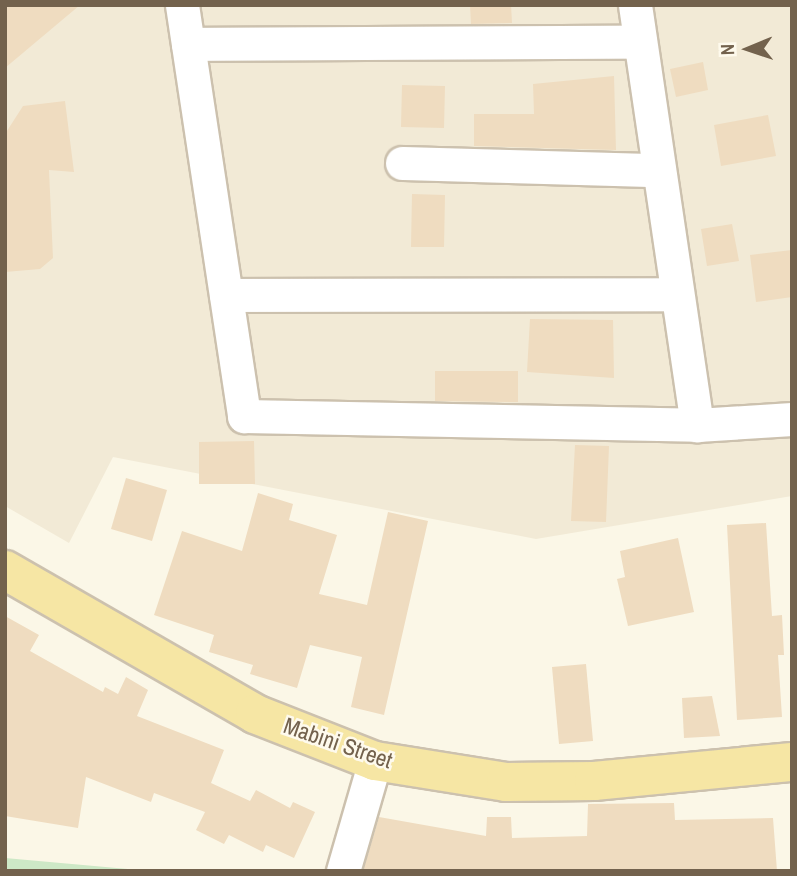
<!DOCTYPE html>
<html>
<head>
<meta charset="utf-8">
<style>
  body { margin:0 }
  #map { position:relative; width:797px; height:876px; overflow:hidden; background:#fbf7e7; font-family:"Archivo Narrow",sans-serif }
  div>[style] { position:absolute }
  .residential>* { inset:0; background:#f2ead6 }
  .green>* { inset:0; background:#cde8c6 }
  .building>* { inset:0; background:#efdcc0 }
  .roads { filter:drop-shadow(2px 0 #ccc1ae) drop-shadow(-2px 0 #ccc1ae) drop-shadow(0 2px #ccc1ae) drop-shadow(0 -2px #ccc1ae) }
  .minor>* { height:33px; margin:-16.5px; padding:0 16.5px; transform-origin:16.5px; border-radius:16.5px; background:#fff }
  .major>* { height:38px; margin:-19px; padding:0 19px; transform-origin:19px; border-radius:19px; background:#f6e6a4 }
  span { translate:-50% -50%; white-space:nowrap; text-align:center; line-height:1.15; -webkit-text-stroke:5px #fefaed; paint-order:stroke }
  .street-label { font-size:23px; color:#73624d }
  .frame { position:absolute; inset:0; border:7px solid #73624d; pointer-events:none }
  .north { position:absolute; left:713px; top:14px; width:70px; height:70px; -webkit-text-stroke:5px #fefaed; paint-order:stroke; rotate:268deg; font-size:19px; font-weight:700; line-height:28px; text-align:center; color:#73624d }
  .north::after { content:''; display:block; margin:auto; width:24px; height:32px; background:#73624d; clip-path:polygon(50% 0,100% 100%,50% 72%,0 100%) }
</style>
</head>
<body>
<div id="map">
  <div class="residential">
    <div style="clip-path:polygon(5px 5px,792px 5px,792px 496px,536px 539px,113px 457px,69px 543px,5px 506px)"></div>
  </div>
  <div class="green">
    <div style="clip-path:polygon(5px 858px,150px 871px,5px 871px)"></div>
  </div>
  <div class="building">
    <div style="clip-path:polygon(5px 5px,80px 5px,5px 68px)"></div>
    <div style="clip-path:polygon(470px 5px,511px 5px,512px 23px,471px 24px)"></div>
    <div style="clip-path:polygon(703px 62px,708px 90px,676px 97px,670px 69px)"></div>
    <div style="clip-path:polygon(614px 76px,616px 150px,474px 146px,474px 114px,534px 114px,533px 84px)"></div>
    <div style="clip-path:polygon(402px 85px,445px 86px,444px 128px,401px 127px)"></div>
    <div style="clip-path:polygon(65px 101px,74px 172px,49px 170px,53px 258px,40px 269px,5px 272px,5px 134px,23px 106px)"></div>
    <div style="clip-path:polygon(768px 115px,776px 156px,721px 166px,714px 125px)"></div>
    <div style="clip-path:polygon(412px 194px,445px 195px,444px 247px,411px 247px)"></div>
    <div style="clip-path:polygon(732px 224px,739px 261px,707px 266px,701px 229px)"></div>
    <div style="clip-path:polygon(792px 250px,792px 297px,756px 302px,750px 255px)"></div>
    <div style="clip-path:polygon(530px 319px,613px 320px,614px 378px,527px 372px)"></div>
    <div style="clip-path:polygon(435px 371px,518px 371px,518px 402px,435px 401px)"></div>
    <div style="clip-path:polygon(254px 441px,255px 484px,199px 484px,199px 442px)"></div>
    <div style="clip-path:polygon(575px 445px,609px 446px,606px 522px,571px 521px)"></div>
    <div style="clip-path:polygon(126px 478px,167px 490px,152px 541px,111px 529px)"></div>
    <div style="clip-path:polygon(258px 493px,293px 504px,289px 520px,337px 535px,319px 594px,367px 605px,388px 512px,428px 521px,384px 715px,351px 707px,362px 657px,310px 645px,297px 688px,250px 674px,253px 665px,209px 652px,214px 635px,154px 615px,182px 531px,242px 551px)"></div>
    <div style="clip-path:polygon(766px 523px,772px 616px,782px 615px,784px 655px,778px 655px,782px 717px,737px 720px,727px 525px)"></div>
    <div style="clip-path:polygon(678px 538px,694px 612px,628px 626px,617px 579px,625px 577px,620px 551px)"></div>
    <div style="clip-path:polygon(5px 616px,39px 635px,30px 651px,103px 692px,105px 687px,118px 694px,126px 677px,148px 690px,137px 716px,224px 750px,211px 783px,250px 801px,256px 790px,290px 808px,293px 802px,315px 812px,294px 858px,266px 845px,263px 852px,229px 835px,224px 844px,196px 830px,205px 812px,154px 793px,151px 802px,86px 777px,78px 828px,5px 816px)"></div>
    <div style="clip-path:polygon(586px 664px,593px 741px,559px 744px,552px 667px)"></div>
    <div style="clip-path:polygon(712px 696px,720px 736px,684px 738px,682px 698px)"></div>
    <div style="clip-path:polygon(674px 803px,675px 820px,773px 818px,777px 871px,363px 871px,379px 817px,486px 836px,487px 817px,511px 817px,512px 838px,587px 836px,588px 804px)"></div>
  </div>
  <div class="roads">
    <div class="minor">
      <div style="left:182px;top:5px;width:416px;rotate:81.4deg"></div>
      <div style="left:244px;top:416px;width:453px;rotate:1.1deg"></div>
      <div style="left:697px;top:425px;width:95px;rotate:-3.6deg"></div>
      <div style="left:635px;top:5px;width:425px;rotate:81.6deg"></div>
      <div style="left:188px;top:44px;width:452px;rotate:-0.3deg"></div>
      <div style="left:402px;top:163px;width:257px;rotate:1.6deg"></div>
      <div style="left:226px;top:295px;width:451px;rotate:-0.1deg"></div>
      <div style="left:343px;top:871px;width:115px;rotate:-73.8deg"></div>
    </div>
    <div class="major">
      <div style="left:5px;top:570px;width:289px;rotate:29.9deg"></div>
      <div style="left:255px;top:714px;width:129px;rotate:21.4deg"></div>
      <div style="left:375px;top:761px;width:133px;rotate:9.1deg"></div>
      <div style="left:506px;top:782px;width:88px;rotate:-0.7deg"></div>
      <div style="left:594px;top:781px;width:199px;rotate:-5.5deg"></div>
    </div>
  </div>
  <div class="street-label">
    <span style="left:338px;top:743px;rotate:19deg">Mabini Street</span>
  </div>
  <div class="frame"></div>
  <div class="north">N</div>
</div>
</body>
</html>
